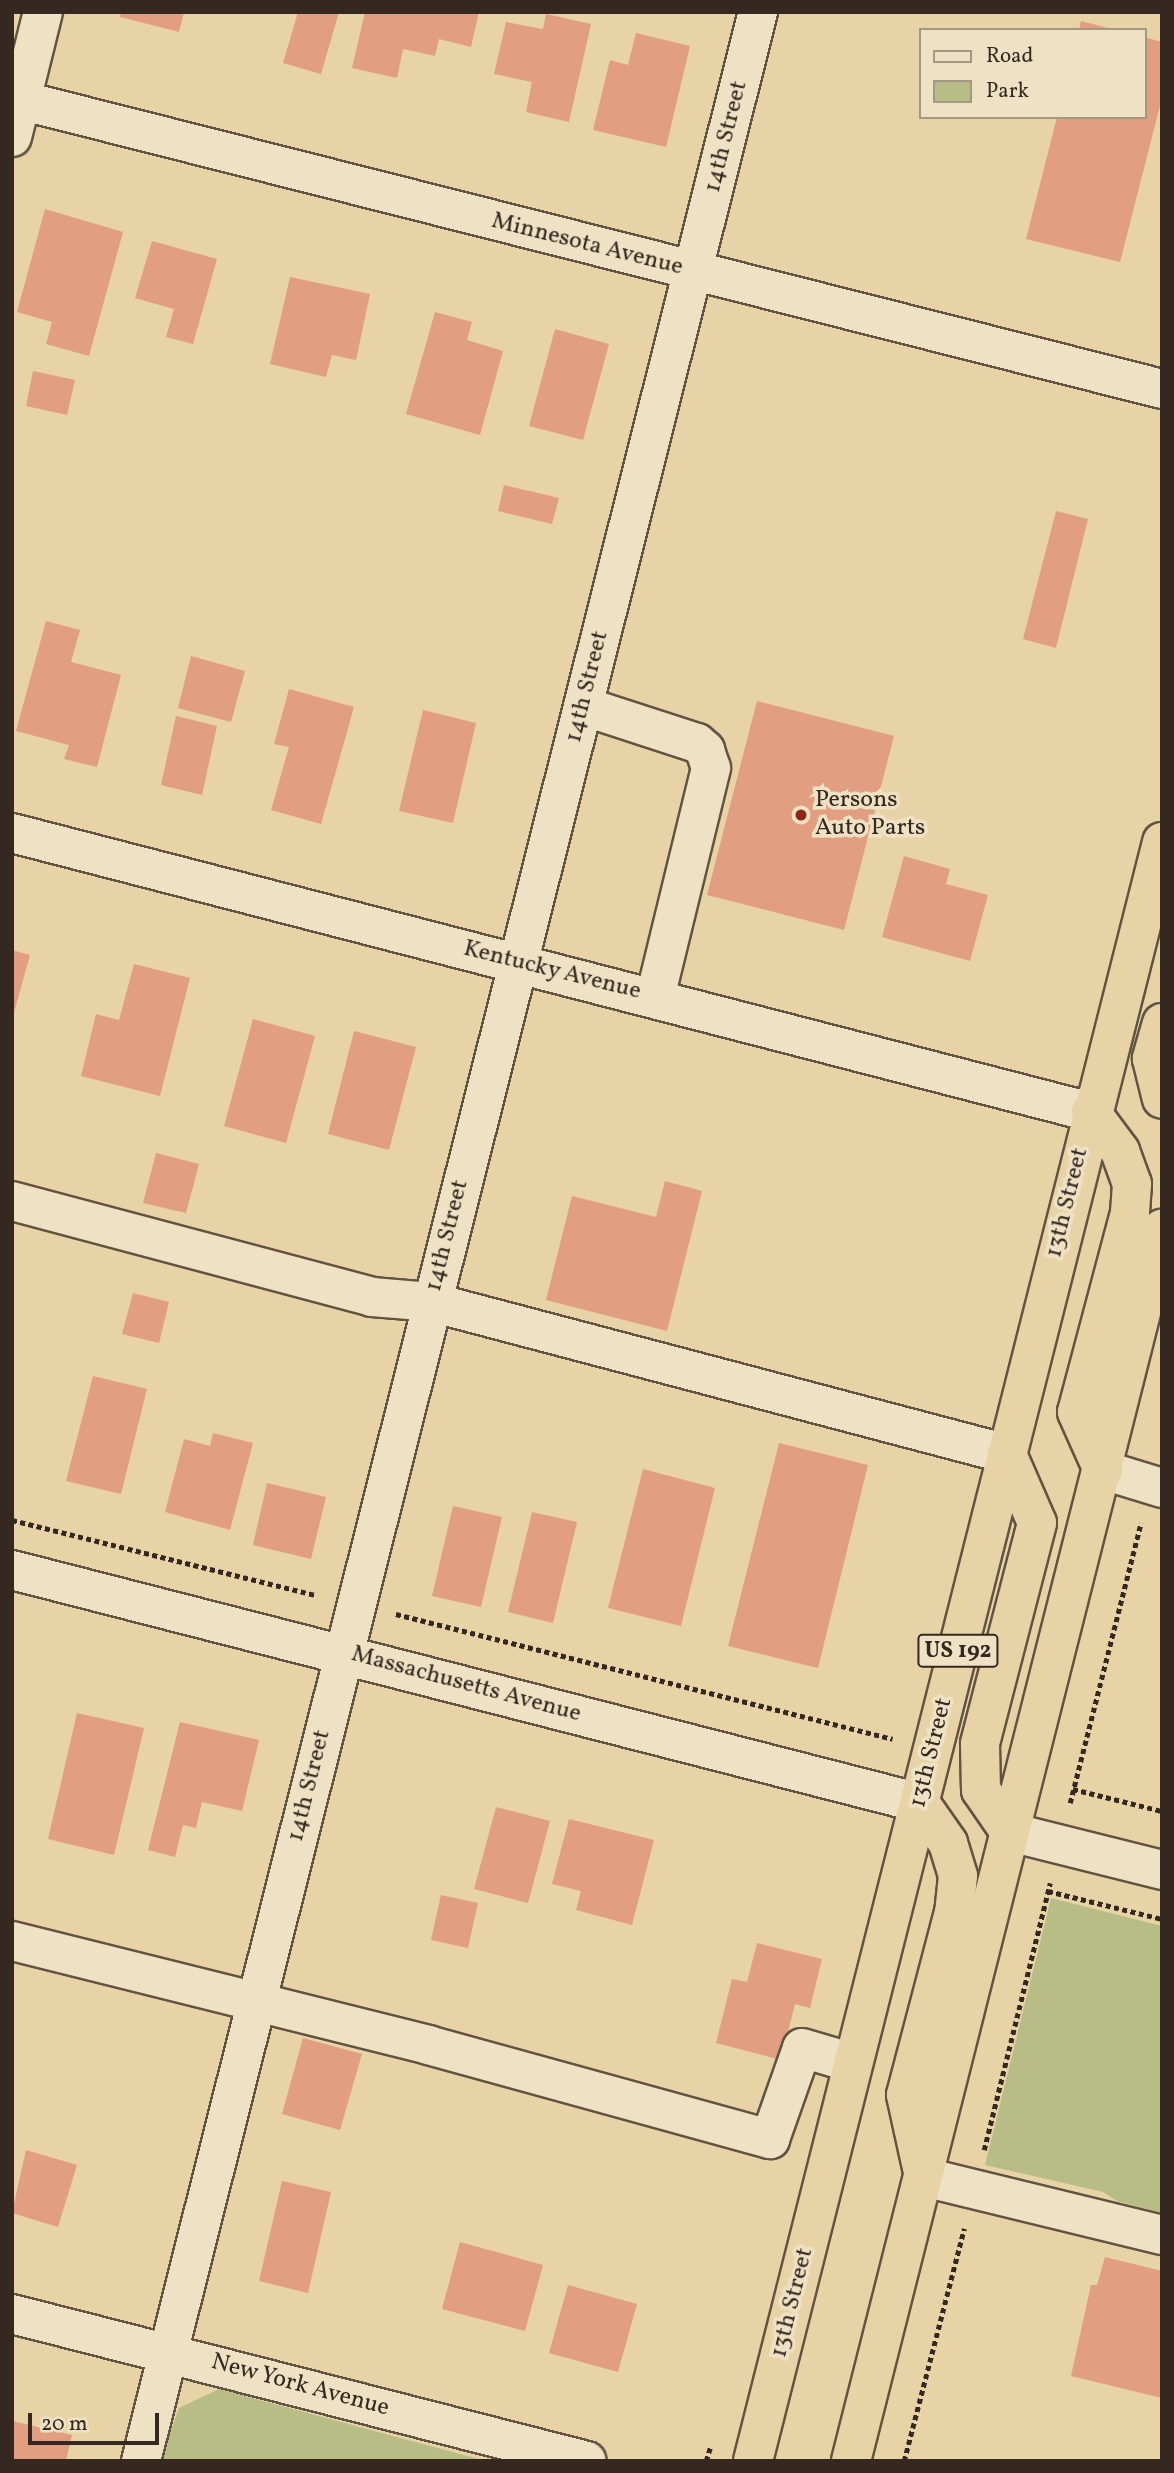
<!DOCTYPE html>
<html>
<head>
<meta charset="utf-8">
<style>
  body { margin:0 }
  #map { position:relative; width:1174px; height:2473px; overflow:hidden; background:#e7d3a5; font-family:Vollkorn,serif }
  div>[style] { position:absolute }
  .green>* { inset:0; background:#b8bc85 }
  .building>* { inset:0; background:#e19e80 }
  .path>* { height:4.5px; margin-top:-2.25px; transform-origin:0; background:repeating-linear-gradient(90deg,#352821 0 5px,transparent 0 8.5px) }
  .roads { filter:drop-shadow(2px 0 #625342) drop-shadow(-2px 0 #625342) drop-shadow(0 2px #625342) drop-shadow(0 -2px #625342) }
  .minor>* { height:38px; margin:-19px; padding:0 19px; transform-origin:19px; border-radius:19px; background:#efe2c4 }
  .highway>* { height:38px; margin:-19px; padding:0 19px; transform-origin:19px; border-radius:19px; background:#e7d3a5 }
  .dots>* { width:19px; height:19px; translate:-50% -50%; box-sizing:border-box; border:4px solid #efe2c4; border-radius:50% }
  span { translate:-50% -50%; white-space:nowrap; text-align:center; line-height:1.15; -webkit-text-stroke:7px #efe2c4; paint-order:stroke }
  .shield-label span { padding:2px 5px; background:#efe2c4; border:2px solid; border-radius:5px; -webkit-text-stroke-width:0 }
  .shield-label { font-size:23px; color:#352821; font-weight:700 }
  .street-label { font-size:24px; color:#352821 }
  .poi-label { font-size:24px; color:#352821 }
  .left { translate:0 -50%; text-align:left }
  .frame { position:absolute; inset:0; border:14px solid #352821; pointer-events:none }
  .legend { position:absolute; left:919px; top:28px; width:228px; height:91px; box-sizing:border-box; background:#efe2c4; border:2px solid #a59883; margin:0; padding:9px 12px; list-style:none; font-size:21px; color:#352821 }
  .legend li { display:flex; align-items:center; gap:14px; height:35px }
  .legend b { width:35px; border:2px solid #a59883 }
  .scale { position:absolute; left:28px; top:2413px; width:131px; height:32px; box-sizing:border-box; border:4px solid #352821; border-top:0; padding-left:9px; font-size:21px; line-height:24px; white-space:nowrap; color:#352821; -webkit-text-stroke:5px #efe2c4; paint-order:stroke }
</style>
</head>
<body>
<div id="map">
  <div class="green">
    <div style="clip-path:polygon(1051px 1898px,1162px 1926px,1162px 2213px,1117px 2201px,1103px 2192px,985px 2165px)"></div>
    <div style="clip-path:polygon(219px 2389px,486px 2461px,160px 2461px,179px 2408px)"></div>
  </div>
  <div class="building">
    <div style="clip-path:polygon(121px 12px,184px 12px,179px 32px,120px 17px)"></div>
    <div style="clip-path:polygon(298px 12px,339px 12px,321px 74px,283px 63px)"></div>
    <div style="clip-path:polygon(365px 12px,479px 12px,471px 47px,439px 39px,435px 56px,403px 49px,397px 78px,352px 68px)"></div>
    <div style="clip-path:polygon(546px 14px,591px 24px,569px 122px,526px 112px,532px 82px,494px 74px,506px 22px,543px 29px)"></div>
    <div style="clip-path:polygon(1081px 21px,1112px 29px,1112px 30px,1079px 30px)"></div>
    <div style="clip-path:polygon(636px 33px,690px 46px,666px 147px,593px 130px,610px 60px,628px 65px)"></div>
    <div style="clip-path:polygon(1144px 37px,1162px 42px,1162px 98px,1120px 262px,1026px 239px,1057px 117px,1144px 117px)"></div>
    <div style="clip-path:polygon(45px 209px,123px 232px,89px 356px,46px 344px,52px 322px,17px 312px)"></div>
    <div style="clip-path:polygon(152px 241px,217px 259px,193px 344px,166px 337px,174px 309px,135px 298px)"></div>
    <div style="clip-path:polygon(290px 277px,370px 294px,356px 360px,332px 355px,326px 377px,270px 364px)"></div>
    <div style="clip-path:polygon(435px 312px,472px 322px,467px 340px,503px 351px,480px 435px,406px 414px)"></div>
    <div style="clip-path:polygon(555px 329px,609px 344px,583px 440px,529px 426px)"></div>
    <div style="clip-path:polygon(33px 371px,75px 380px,67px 415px,26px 406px)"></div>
    <div style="clip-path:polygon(504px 485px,559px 498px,552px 524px,498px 511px)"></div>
    <div style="clip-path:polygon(1056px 511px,1088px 519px,1056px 648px,1023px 639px)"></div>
    <div style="clip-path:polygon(46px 621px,80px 630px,71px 662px,121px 675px,97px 767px,64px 759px,69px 745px,16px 731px)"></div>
    <div style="clip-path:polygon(191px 656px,245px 671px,231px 722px,178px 708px)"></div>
    <div style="clip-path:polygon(289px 689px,354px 707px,321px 824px,271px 810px,289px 747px,274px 744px)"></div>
    <div style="clip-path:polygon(757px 701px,894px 736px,844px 930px,707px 895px)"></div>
    <div style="clip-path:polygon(423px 710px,476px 723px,453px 823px,399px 811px)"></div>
    <div style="clip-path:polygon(176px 716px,217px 726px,202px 795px,161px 785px)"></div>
    <div style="clip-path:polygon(904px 856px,950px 869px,946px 884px,988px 895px,970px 961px,882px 937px)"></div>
    <div style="clip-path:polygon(12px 950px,30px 955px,13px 1016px,12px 1016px)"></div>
    <div style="clip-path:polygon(134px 964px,190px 978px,160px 1096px,81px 1076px,96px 1014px,119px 1020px)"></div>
    <div style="clip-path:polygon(253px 1019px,315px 1036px,286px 1143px,224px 1126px)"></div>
    <div style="clip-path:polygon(354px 1031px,416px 1047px,389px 1150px,328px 1134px)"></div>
    <div style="clip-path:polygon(156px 1153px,199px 1164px,186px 1213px,143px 1203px)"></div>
    <div style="clip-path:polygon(665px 1181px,702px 1191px,667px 1331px,546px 1300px,572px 1196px,656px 1217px)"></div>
    <div style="clip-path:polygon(133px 1293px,169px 1302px,159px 1343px,122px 1334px)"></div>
    <div style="clip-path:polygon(93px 1376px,147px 1389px,121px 1494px,66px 1481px)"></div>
    <div style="clip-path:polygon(213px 1433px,253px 1443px,230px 1530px,165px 1512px,184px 1439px,210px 1446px)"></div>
    <div style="clip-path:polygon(779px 1443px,868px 1465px,818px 1668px,728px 1646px)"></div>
    <div style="clip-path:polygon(643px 1469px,715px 1488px,681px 1626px,608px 1608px)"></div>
    <div style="clip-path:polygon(267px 1483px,326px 1497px,311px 1559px,253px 1545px)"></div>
    <div style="clip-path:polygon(453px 1506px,502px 1517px,481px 1607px,432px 1596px)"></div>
    <div style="clip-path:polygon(532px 1512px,577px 1522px,553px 1623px,508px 1612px)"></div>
    <div style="clip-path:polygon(77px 1713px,144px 1728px,114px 1855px,48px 1839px)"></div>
    <div style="clip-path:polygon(180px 1722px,259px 1740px,242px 1811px,202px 1802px,196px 1828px,183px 1825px,175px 1857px,148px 1850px)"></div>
    <div style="clip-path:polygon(496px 1807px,550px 1821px,528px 1903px,474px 1889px)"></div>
    <div style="clip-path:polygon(569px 1819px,654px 1840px,632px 1925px,576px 1910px,581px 1891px,552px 1884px)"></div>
    <div style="clip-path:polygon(441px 1895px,478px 1903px,468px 1948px,431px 1940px)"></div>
    <div style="clip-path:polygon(757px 1943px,822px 1959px,810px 2008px,795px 2004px,781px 2060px,716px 2043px,732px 1979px,747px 1982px)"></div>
    <div style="clip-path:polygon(303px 2038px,362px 2054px,340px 2130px,282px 2114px)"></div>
    <div style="clip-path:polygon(26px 2150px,77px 2165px,58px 2227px,12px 2213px)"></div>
    <div style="clip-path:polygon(282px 2181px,331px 2192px,308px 2293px,259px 2281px)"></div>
    <div style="clip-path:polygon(460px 2242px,543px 2265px,525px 2331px,442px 2309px)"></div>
    <div style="clip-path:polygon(1105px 2257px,1162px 2271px,1162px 2398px,1071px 2376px,1091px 2285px,1097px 2285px)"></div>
    <div style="clip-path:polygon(568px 2285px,637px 2304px,618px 2372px,549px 2353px)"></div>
    <div style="clip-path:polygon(12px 2421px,72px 2435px,66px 2461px,12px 2461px)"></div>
  </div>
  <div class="path">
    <div style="left:12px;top:1520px;width:313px;rotate:13.9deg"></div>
    <div style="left:396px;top:1614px;width:512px;rotate:14.12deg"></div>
    <div style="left:1073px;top:1789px;width:92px;rotate:13.9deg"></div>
    <div style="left:1070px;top:1803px;width:289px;rotate:-75.8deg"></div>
    <div style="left:1048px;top:1891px;width:117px;rotate:13.8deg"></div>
    <div style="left:984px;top:2150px;width:275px;rotate:-76.1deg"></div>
    <div style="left:706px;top:2461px;width:14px;rotate:-73deg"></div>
    <div style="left:904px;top:2461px;width:240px;rotate:-75.5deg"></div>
  </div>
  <div class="roads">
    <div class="minor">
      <div style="left:12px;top:98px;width:1186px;rotate:14.2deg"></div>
      <div style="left:12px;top:137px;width:129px;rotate:-76.1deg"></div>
      <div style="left:583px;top:706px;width:120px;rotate:18deg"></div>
      <div style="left:697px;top:743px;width:11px;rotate:41deg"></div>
      <div style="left:705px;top:750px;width:19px;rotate:72deg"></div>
      <div style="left:711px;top:768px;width:236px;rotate:103.7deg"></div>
      <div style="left:12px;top:833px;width:1114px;rotate:14.5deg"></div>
      <div style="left:12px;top:1201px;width:373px;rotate:14.9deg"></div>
      <div style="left:372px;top:1297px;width:59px;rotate:4.8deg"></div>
      <div style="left:431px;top:1302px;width:596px;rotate:14.78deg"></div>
      <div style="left:1103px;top:1470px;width:62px;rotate:17deg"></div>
      <div style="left:12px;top:1570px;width:937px;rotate:14.39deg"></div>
      <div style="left:1010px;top:1832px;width:157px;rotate:14deg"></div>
      <div style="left:12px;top:1941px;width:429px;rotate:14deg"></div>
      <div style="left:428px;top:2045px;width:355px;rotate:15.4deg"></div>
      <div style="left:770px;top:2139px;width:96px;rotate:-70.6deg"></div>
      <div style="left:802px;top:2048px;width:53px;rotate:16.4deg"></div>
      <div style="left:924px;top:2177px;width:245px;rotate:13.7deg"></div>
      <div style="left:12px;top:2314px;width:593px;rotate:14.34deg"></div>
      <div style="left:141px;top:2461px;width:2526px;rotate:-75.86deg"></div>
    </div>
    <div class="highway">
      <div style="left:1162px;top:1023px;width:37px;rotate:106deg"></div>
      <div style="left:1152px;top:1059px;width:41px;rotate:76deg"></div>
      <div style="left:1091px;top:1112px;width:49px;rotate:53.4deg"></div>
      <div style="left:1120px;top:1151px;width:35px;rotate:70deg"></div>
      <div style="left:1132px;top:1184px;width:29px;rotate:94deg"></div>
      <div style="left:1130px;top:1213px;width:206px;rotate:104.9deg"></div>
      <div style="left:1077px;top:1412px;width:64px;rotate:65.9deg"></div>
      <div style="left:1007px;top:1454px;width:75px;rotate:66.5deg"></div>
      <div style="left:1037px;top:1523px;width:228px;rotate:104.5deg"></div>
      <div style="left:980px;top:1744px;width:46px;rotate:88.8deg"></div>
      <div style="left:981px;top:1790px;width:51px;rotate:55.4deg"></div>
      <div style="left:920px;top:1803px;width:49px;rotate:55deg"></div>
      <div style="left:948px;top:1843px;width:34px;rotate:73deg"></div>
      <div style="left:958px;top:1876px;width:36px;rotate:96deg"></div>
      <div style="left:954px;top:1912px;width:189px;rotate:104.7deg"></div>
      <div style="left:906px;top:2095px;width:75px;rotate:77.6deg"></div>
      <div style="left:753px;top:2461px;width:1670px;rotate:-75.82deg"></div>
      <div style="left:851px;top:2461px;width:1271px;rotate:-75.83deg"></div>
    </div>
  </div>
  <div class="dots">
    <div style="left:801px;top:815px;background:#8f2418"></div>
  </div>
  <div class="shield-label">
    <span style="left:958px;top:1651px">US 192</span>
  </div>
  <div class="street-label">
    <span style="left:727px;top:137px;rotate:-76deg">14th Street</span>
    <span style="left:587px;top:245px;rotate:14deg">Minnesota Avenue</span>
    <span style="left:588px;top:687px;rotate:-76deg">14th Street</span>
    <span style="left:552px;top:971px;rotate:14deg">Kentucky Avenue</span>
    <span style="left:1068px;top:1203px;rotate:-76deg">13th Street</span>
    <span style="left:448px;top:1236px;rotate:-76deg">14th Street</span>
    <span style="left:466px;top:1685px;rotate:15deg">Massachusetts Avenue</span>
    <span style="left:932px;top:1753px;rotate:-76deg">13th Street</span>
    <span style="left:310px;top:1786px;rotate:-76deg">14th Street</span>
    <span style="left:793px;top:2303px;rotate:-76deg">13th Street</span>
    <span style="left:300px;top:2386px;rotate:15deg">New York Avenue</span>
  </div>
  <div class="poi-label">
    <span class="left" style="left:815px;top:815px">Persons<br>Auto Parts</span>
  </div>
  <div class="frame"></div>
  <ul class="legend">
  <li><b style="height:9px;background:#efe2c4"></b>Road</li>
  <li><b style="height:19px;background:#b8bc85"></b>Park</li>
  </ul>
  <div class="scale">20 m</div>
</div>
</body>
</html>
